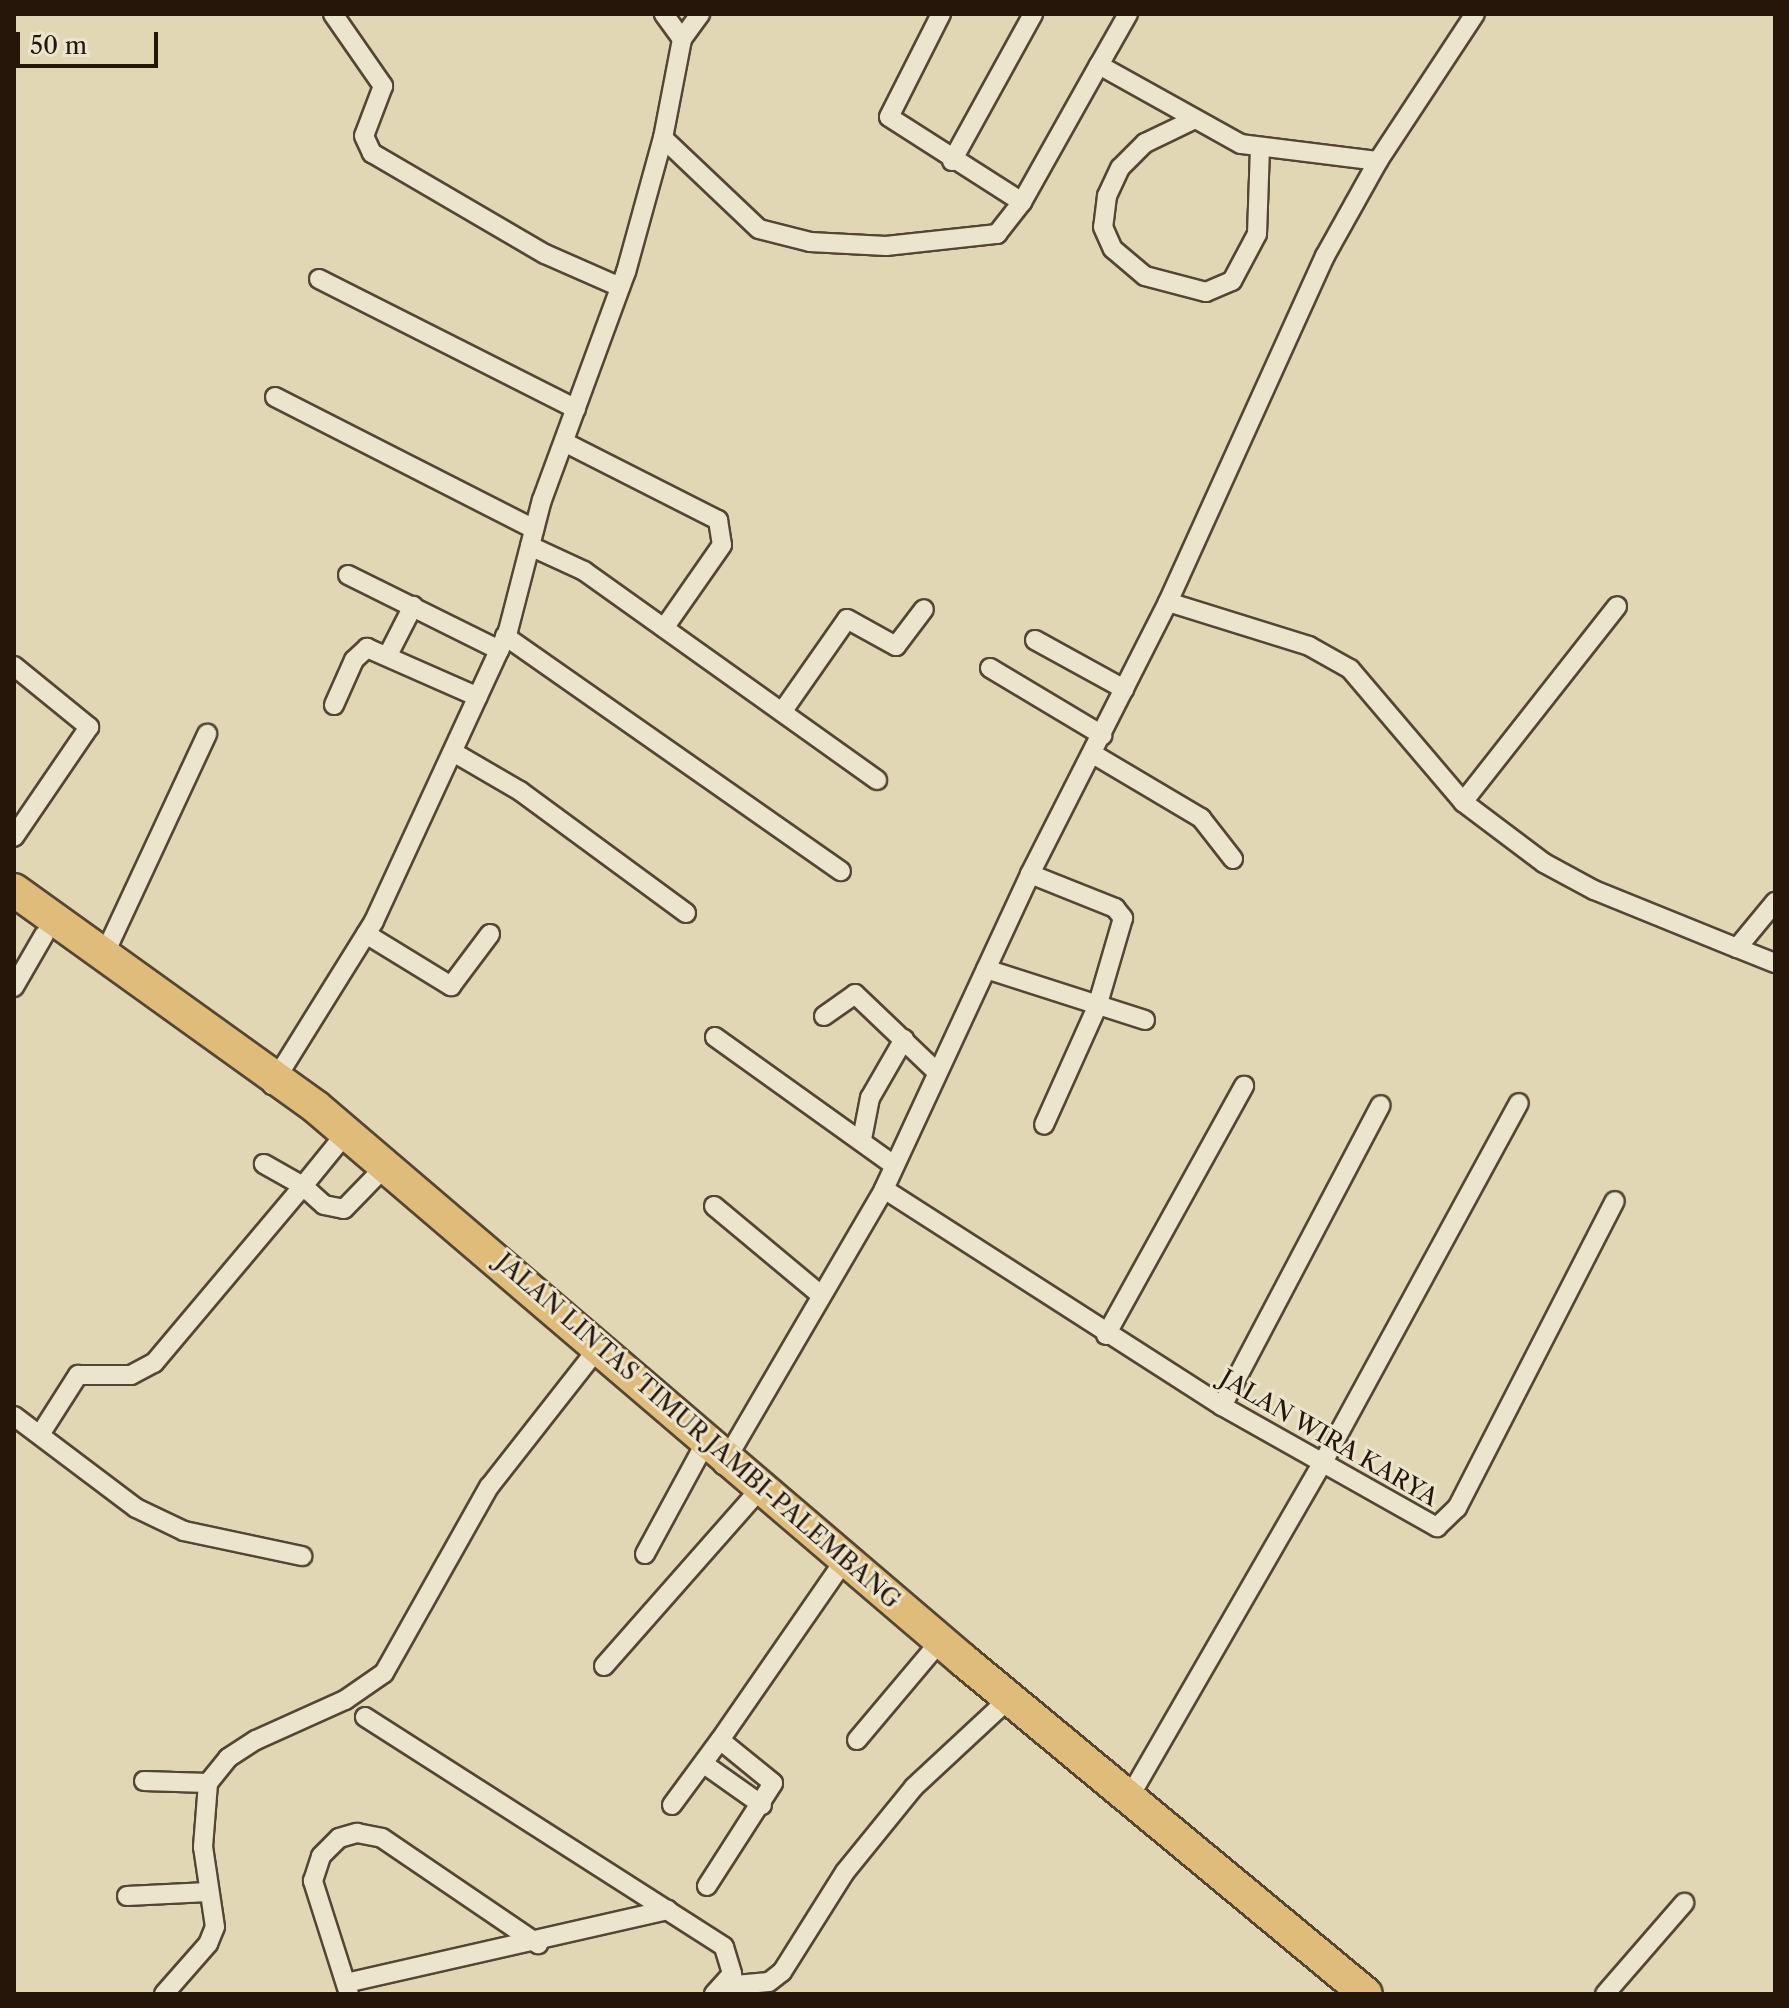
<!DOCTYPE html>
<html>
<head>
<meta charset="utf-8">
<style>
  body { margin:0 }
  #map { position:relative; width:1789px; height:2008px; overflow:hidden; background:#e1d7b4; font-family:"Libre Caslon Text",serif }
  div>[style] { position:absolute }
  .roads { filter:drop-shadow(2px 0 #554634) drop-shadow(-2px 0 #554634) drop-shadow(0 2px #554634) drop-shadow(0 -2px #554634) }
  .street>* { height:18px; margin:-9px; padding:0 9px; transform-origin:9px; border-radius:9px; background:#ece5ce }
  .highway>* { height:32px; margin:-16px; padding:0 16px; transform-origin:16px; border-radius:16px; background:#e0bc7a }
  span { translate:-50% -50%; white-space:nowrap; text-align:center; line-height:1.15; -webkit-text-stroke:6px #ece5ce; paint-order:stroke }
  .street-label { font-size:24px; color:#26160a }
  .frame { position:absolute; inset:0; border:16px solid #26160a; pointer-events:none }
  .scale { position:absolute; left:16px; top:32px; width:142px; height:36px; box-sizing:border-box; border:4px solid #26160a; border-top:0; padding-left:10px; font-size:24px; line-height:28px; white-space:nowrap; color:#26160a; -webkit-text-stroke:6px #ece5ce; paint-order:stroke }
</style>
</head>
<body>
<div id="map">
  <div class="roads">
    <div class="street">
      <div style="left:333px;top:14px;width:88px;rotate:55.2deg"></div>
      <div style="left:383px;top:86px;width:53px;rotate:110.8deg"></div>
      <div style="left:364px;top:136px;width:19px;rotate:65deg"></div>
      <div style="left:372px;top:153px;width:200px;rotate:30.3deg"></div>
      <div style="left:545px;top:254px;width:82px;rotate:23.7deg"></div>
      <div style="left:941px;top:14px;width:115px;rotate:116.8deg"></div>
      <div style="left:889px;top:117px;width:158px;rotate:32.6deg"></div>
      <div style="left:682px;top:39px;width:31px;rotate:-54deg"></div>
      <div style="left:1099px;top:65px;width:59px;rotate:-60.4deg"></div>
      <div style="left:1191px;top:121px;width:51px;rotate:154.4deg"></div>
      <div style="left:1145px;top:143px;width:35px;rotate:135deg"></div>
      <div style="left:1120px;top:168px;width:31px;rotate:115deg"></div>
      <div style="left:1107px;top:196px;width:31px;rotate:97deg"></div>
      <div style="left:1103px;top:227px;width:24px;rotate:66deg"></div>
      <div style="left:1113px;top:249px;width:42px;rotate:40.2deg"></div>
      <div style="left:1145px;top:276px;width:63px;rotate:14.7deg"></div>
      <div style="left:1206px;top:292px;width:28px;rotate:-23deg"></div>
      <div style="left:1232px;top:281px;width:53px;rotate:-62deg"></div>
      <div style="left:1257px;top:234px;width:85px;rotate:-88deg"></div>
      <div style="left:663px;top:138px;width:132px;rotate:43.5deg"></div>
      <div style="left:759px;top:229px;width:53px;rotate:14.3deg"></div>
      <div style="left:810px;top:242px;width:76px;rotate:3deg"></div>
      <div style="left:886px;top:246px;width:112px;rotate:-6.2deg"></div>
      <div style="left:997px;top:234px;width:41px;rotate:-52deg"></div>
      <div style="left:1022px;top:202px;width:157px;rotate:-60.7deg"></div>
      <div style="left:1099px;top:65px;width:162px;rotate:29.1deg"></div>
      <div style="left:1241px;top:144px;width:138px;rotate:7.1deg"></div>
      <div style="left:952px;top:161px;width:168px;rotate:-61.1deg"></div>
      <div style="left:319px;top:279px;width:288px;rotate:26.8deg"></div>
      <div style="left:275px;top:397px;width:291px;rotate:27deg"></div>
      <div style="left:564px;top:442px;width:173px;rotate:26.9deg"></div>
      <div style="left:718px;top:520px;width:25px;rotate:81deg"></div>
      <div style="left:722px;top:545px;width:101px;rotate:124.9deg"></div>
      <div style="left:530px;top:546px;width:60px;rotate:24.8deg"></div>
      <div style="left:584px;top:571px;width:360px;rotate:35.5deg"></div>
      <div style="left:348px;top:575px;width:169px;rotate:26.4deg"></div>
      <div style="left:1168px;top:602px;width:148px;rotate:17.3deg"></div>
      <div style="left:1309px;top:646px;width:47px;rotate:29.3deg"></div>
      <div style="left:1350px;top:669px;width:175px;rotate:49.6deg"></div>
      <div style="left:1463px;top:802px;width:101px;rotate:37deg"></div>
      <div style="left:1544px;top:863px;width:57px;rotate:28.4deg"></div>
      <div style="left:1594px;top:890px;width:154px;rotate:22.1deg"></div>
      <div style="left:1737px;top:948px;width:60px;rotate:-50.4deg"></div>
      <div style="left:505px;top:636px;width:410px;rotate:35deg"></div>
      <div style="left:1035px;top:640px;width:102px;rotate:28.8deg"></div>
      <div style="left:389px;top:653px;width:53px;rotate:-62.9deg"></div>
      <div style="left:14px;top:666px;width:97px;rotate:39.1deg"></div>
      <div style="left:89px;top:727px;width:133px;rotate:124.3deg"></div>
      <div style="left:990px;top:668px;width:131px;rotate:30.9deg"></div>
      <div style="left:334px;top:705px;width:49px;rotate:-66deg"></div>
      <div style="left:354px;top:660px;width:18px;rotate:-43deg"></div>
      <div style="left:367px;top:648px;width:121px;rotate:23.8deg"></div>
      <div style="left:782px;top:712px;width:113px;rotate:-55deg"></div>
      <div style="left:847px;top:619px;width:56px;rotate:28.9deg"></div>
      <div style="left:896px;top:646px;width:46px;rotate:-52.9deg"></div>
      <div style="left:453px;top:752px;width:78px;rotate:30.2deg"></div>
      <div style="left:520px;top:791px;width:206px;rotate:36.3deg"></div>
      <div style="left:1093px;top:754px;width:126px;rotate:30.7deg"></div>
      <div style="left:1201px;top:818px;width:52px;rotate:52deg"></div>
      <div style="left:1463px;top:802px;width:249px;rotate:-51.8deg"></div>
      <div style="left:1030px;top:874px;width:92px;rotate:21.8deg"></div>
      <div style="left:1115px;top:908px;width:13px;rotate:51deg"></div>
      <div style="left:1123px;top:918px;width:93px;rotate:106.3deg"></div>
      <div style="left:1097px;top:1007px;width:129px;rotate:114.2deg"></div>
      <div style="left:366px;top:934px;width:100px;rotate:31.5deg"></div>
      <div style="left:451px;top:986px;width:65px;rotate:-53.1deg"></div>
      <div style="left:1737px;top:948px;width:41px;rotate:21.5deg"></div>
      <div style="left:105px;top:953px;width:242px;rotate:-65deg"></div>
      <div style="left:986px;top:969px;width:167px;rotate:17.8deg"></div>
      <div style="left:14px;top:987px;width:60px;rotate:-60deg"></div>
      <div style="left:824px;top:1016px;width:38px;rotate:-35deg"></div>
      <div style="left:855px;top:994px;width:113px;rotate:43.6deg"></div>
      <div style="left:715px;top:1037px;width:220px;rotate:35.6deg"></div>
      <div style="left:272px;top:1085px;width:193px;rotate:-58.1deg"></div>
      <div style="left:374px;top:921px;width:319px;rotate:-65.2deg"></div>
      <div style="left:508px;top:631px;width:135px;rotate:-75.5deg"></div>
      <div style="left:542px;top:500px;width:243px;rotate:-69.8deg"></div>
      <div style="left:626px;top:272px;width:139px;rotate:-74.6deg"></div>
      <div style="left:663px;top:138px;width:101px;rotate:-79.1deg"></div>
      <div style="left:682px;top:39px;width:31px;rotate:-126deg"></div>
      <div style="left:862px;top:1139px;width:42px;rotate:-79deg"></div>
      <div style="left:870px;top:1098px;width:68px;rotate:-60deg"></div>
      <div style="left:338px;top:1143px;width:55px;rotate:129.1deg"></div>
      <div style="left:303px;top:1186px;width:28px;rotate:42deg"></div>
      <div style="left:324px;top:1205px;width:20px;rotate:11deg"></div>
      <div style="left:344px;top:1209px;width:46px;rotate:-45.9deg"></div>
      <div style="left:884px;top:1189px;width:402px;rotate:32.7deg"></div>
      <div style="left:1222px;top:1406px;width:247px;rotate:29.4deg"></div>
      <div style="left:1437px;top:1527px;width:28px;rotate:-44deg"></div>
      <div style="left:1457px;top:1508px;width:345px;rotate:-62.8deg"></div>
      <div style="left:714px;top:1206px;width:139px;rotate:39.8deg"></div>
      <div style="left:1106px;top:1335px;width:285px;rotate:-61deg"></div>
      <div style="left:1222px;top:1406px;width:340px;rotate:-62.2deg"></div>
      <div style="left:14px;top:1416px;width:153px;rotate:37deg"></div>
      <div style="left:136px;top:1508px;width:53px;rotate:25.6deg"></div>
      <div style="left:184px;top:1531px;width:121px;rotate:12deg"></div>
      <div style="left:41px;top:1433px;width:69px;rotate:-57.5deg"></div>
      <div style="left:78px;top:1375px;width:53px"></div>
      <div style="left:131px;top:1375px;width:26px;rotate:-28deg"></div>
      <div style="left:154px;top:1363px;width:231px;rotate:-49.9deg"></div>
      <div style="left:303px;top:1186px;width:45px;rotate:-150.6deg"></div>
      <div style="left:723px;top:1465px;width:320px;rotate:-59.7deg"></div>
      <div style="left:884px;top:1189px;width:347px;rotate:-65.1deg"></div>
      <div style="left:1030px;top:874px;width:305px;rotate:-63.1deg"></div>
      <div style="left:1168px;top:602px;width:380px;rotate:-65.6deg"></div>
      <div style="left:1325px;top:256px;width:109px;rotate:-60.8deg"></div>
      <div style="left:1378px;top:161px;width:176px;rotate:-56.6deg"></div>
      <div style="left:645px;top:1554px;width:117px;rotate:-61.5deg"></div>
      <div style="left:604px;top:1666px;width:225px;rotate:-48.6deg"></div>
      <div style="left:365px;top:1717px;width:426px;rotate:32.6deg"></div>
      <div style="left:724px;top:1947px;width:28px;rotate:73deg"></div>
      <div style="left:732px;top:1974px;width:27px;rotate:132deg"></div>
      <div style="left:857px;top:1740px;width:116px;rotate:-49.9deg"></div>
      <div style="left:704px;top:1764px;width:71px;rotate:35.3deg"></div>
      <div style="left:144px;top:1781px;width:64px;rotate:1.8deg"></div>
      <div style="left:1130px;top:1796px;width:384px;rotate:-60deg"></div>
      <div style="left:1322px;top:1464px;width:411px;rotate:-61.4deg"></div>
      <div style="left:672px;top:1805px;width:81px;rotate:-53.6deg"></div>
      <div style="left:707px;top:1886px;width:122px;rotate:-57.3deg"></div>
      <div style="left:773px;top:1783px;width:68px;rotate:-140.9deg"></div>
      <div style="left:720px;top:1740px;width:206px;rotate:-55.3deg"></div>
      <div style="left:127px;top:1896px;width:81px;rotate:-2.8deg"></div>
      <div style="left:346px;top:1983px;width:330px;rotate:-12.8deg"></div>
      <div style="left:724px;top:1986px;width:45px;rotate:-5.1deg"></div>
      <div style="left:769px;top:1982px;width:16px;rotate:-38deg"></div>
      <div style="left:782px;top:1972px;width:118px;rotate:-57.8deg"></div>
      <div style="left:845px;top:1872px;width:109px;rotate:-50.9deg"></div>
      <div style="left:914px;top:1787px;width:116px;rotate:-42.9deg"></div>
      <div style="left:164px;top:1994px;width:67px;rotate:-48.7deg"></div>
      <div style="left:208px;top:1944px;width:18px;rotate:-68deg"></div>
      <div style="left:215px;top:1927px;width:81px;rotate:-98.5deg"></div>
      <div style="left:203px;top:1847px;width:64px;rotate:-85.5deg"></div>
      <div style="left:208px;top:1783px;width:32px;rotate:-51deg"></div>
      <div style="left:228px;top:1758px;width:33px;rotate:-33deg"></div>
      <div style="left:256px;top:1740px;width:98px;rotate:-24.2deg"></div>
      <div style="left:345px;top:1700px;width:47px;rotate:-34.7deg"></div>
      <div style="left:384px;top:1673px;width:214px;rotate:-60.6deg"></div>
      <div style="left:489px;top:1487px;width:164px;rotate:-51.9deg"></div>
      <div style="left:349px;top:1994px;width:119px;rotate:-107.7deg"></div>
      <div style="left:313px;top:1881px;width:26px;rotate:-72deg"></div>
      <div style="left:321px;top:1856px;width:25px;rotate:-45deg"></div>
      <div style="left:339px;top:1838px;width:19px;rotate:-16deg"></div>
      <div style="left:357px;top:1833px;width:25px;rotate:11deg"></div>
      <div style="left:382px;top:1838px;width:189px;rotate:34.2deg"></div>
      <div style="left:1605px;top:1994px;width:121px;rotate:-49deg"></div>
    </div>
    <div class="highway">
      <div style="left:14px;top:890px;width:372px;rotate:35.7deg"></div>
      <div style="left:316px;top:1107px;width:851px;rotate:40.52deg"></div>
      <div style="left:963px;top:1660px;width:523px;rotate:39.65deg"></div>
    </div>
  </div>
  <div class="street-label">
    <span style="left:698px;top:1431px;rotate:41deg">JALAN LINTAS TIMUR JAMBI-PALEMBANG</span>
    <span style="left:1329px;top:1438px;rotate:30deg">JALAN WIRA KARYA</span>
  </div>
  <div class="frame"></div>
  <div class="scale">50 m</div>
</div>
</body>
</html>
